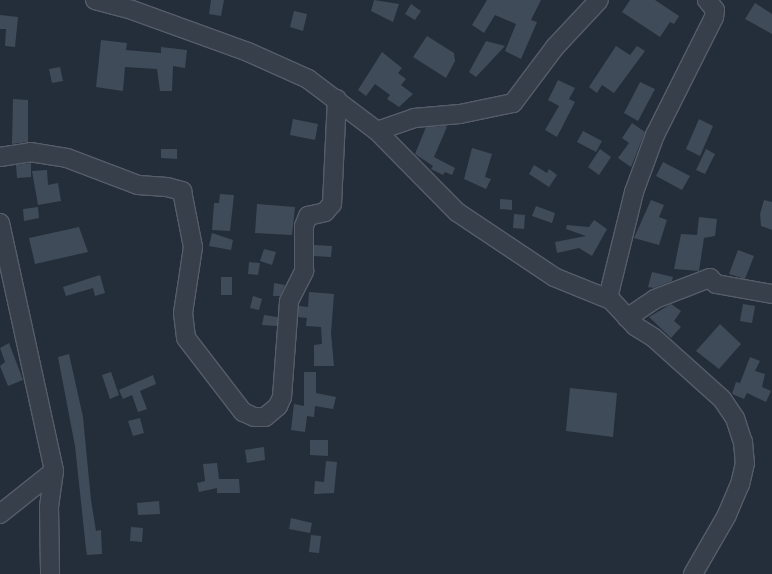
<!DOCTYPE html>
<html>
<head>
<meta charset="utf-8">
<style>
  body { margin:0 }
  #map { position:relative; width:772px; height:574px; overflow:hidden; background:#242d3a; font-family:Arial,sans-serif }
  div>[style] { position:absolute }
  .building>* { inset:0; background:#404b59 }
  .roads { filter:drop-shadow(1px 0 #565d69) drop-shadow(-1px 0 #565d69) drop-shadow(0 1px #565d69) drop-shadow(0 -1px #565d69) }
  .minor>* { height:18px; margin:-9px; padding:0 9px; transform-origin:9px; border-radius:9px; background:#373f4b }
  span { translate:-50% -50%; white-space:nowrap; text-align:center; line-height:1.15; -webkit-text-stroke:4px #1d2430; paint-order:stroke }
</style>
</head>
<body>
<div id="map">
  <div class="building">
    <div style="clip-path:polygon(211px 0,224px 0,221px 16px,209px 14px)"></div>
    <div style="clip-path:polygon(374px 0,399px 4px,393px 22px,371px 11px)"></div>
    <div style="clip-path:polygon(487px 0,541px 0,531px 20px,537px 22px,521px 59px,505px 51px,516px 24px,495px 15px,484px 33px,472px 25px)"></div>
    <div style="clip-path:polygon(630px 0,655px 0,679px 16px,674px 24px,670px 22px,660px 37px,622px 12px)"></div>
    <div style="clip-path:polygon(755px 3px,772px 14px,772px 34px,745px 19px)"></div>
    <div style="clip-path:polygon(411px 4px,421px 11px,415px 20px,405px 14px)"></div>
    <div style="clip-path:polygon(294px 11px,307px 14px,303px 31px,290px 27px)"></div>
    <div style="clip-path:polygon(0 15px,18px 17px,15px 47px,5px 46px,6px 29px,0 29px)"></div>
    <div style="clip-path:polygon(427px 36px,454px 53px,455px 61px,446px 78px,413px 57px)"></div>
    <div style="clip-path:polygon(101px 40px,127px 43px,126px 50px,161px 53px,161px 47px,187px 50px,185px 68px,173px 66px,172px 91px,160px 91px,157px 69px,125px 67px,123px 91px,96px 87px)"></div>
    <div style="clip-path:polygon(486px 41px,505px 46px,476px 77px,469px 72px)"></div>
    <div style="clip-path:polygon(616px 46px,630px 55px,637px 46px,645px 51px,614px 93px,602px 85px,597px 93px,589px 87px)"></div>
    <div style="clip-path:polygon(382px 52px,402px 68px,398px 73px,406px 79px,401px 85px,413px 94px,399px 107px,387px 99px,390px 95px,375px 84px,366px 96px,358px 90px)"></div>
    <div style="clip-path:polygon(60px 67px,63px 81px,52px 83px,49px 69px)"></div>
    <div style="clip-path:polygon(558px 80px,575px 88px,569px 99px,575px 102px,557px 137px,545px 130px,559px 106px,548px 100px)"></div>
    <div style="clip-path:polygon(640px 82px,655px 89px,638px 121px,624px 113px)"></div>
    <div style="clip-path:polygon(13px 99px,28px 100px,28px 142px,12px 144px)"></div>
    <div style="clip-path:polygon(293px 119px,318px 124px,315px 140px,290px 135px)"></div>
    <div style="clip-path:polygon(699px 119px,713px 126px,700px 156px,686px 149px)"></div>
    <div style="clip-path:polygon(632px 123px,645px 132px,631px 167px,618px 158px,629px 143px,622px 138px)"></div>
    <div style="clip-path:polygon(445px 126px,447px 127px,434px 157px,455px 168px,452px 175px,445px 172px,443px 175px,431px 169px,433px 166px,415px 154px,426px 127px)"></div>
    <div style="clip-path:polygon(583px 131px,602px 141px,596px 152px,577px 142px)"></div>
    <div style="clip-path:polygon(472px 148px,492px 154px,485px 177px,491px 179px,486px 189px,464px 179px)"></div>
    <div style="clip-path:polygon(161px 149px,177px 149px,177px 159px,161px 158px)"></div>
    <div style="clip-path:polygon(600px 149px,611px 157px,599px 175px,588px 167px)"></div>
    <div style="clip-path:polygon(706px 149px,715px 154px,705px 174px,696px 170px)"></div>
    <div style="clip-path:polygon(663px 162px,690px 176px,682px 190px,656px 176px)"></div>
    <div style="clip-path:polygon(31px 163px,31px 177px,17px 178px,16px 165px)"></div>
    <div style="clip-path:polygon(534px 165px,547px 173px,549px 169px,557px 175px,549px 187px,529px 174px)"></div>
    <div style="clip-path:polygon(47px 170px,48px 185px,58px 183px,61px 201px,38px 205px,32px 171px)"></div>
    <div style="clip-path:polygon(220px 194px,234px 195px,230px 231px,212px 230px,214px 203px,219px 203px)"></div>
    <div style="clip-path:polygon(500px 199px,512px 200px,512px 210px,500px 209px)"></div>
    <div style="clip-path:polygon(651px 200px,664px 205px,659px 217px,667px 220px,659px 245px,634px 238px)"></div>
    <div style="clip-path:polygon(764px 200px,772px 202px,772px 230px,761px 226px,760px 214px)"></div>
    <div style="clip-path:polygon(257px 204px,295px 207px,292px 235px,255px 233px)"></div>
    <div style="clip-path:polygon(536px 206px,555px 213px,552px 223px,532px 216px)"></div>
    <div style="clip-path:polygon(38px 207px,39px 218px,24px 221px,23px 209px)"></div>
    <div style="clip-path:polygon(514px 214px,525px 215px,524px 229px,513px 228px)"></div>
    <div style="clip-path:polygon(699px 217px,717px 219px,715px 236px,704px 238px,699px 271px,674px 269px,681px 234px,697px 235px)"></div>
    <div style="clip-path:polygon(594px 220px,607px 229px,592px 256px,579px 248px,557px 253px,555px 242px,586px 236px,566px 229px,567px 225px,589px 227px)"></div>
    <div style="clip-path:polygon(79px 227px,88px 252px,35px 264px,29px 238px)"></div>
    <div style="clip-path:polygon(212px 233px,233px 240px,231px 250px,209px 246px)"></div>
    <div style="clip-path:polygon(314px 245px,332px 246px,331px 257px,314px 256px)"></div>
    <div style="clip-path:polygon(264px 249px,276px 252px,272px 265px,260px 261px)"></div>
    <div style="clip-path:polygon(738px 250px,754px 256px,745px 279px,729px 274px)"></div>
    <div style="clip-path:polygon(249px 262px,260px 263px,258px 275px,248px 274px)"></div>
    <div style="clip-path:polygon(652px 272px,673px 277px,672px 281px,654px 288px,648px 287px)"></div>
    <div style="clip-path:polygon(100px 275px,105px 293px,95px 296px,93px 288px,66px 296px,63px 287px)"></div>
    <div style="clip-path:polygon(221px 277px,232px 277px,232px 295px,221px 295px)"></div>
    <div style="clip-path:polygon(274px 283px,285px 285px,280px 296px,273px 296px)"></div>
    <div style="clip-path:polygon(309px 292px,334px 294px,331px 333px,334px 366px,314px 366px,314px 345px,322px 344px,321px 327px,306px 326px,307px 318px,298px 317px,299px 306px,308px 307px)"></div>
    <div style="clip-path:polygon(253px 296px,262px 299px,259px 310px,250px 308px)"></div>
    <div style="clip-path:polygon(671px 304px,681px 311px,674px 321px,681px 327px,671px 338px,649px 317px)"></div>
    <div style="clip-path:polygon(743px 304px,755px 306px,752px 323px,740px 321px)"></div>
    <div style="clip-path:polygon(264px 315px,277px 317px,277px 326px,262px 325px)"></div>
    <div style="clip-path:polygon(720px 324px,741px 344px,719px 369px,696px 351px)"></div>
    <div style="clip-path:polygon(9px 343px,23px 380px,8px 386px,0 366px,5px 362px,0 348px)"></div>
    <div style="clip-path:polygon(69px 354px,83px 417px,91px 500px,96px 531px,101px 530px,102px 554px,87px 555px,86px 549px,75px 446px,58px 357px)"></div>
    <div style="clip-path:polygon(750px 357px,760px 361px,755px 371px,765px 374px,762px 387px,771px 391px,766px 402px,747px 393px,744px 399px,732px 394px,736px 382px,740px 383px)"></div>
    <div style="clip-path:polygon(111px 372px,119px 395px,110px 399px,102px 375px)"></div>
    <div style="clip-path:polygon(304px 372px,316px 372px,316px 393px,336px 397px,333px 409px,315px 406px,314px 417px,307px 416px,305px 432px,291px 430px,294px 404px,304px 406px)"></div>
    <div style="clip-path:polygon(153px 375px,156px 384px,140px 391px,147px 409px,138px 412px,132px 395px,123px 399px,119px 390px)"></div>
    <div style="clip-path:polygon(570px 388px,617px 393px,613px 437px,566px 431px)"></div>
    <div style="clip-path:polygon(140px 418px,144px 433px,133px 436px,128px 421px)"></div>
    <div style="clip-path:polygon(310px 440px,328px 440px,328px 456px,310px 455px)"></div>
    <div style="clip-path:polygon(264px 447px,265px 460px,247px 463px,245px 450px)"></div>
    <div style="clip-path:polygon(326px 461px,337px 462px,334px 493px,314px 494px,315px 481px,324px 482px)"></div>
    <div style="clip-path:polygon(217px 463px,219px 479px,239px 479px,240px 493px,217px 493px,217px 488px,199px 492px,197px 483px,205px 481px,203px 464px)"></div>
    <div style="clip-path:polygon(159px 501px,160px 514px,138px 515px,137px 503px)"></div>
    <div style="clip-path:polygon(291px 518px,312px 523px,310px 533px,289px 529px)"></div>
    <div style="clip-path:polygon(131px 527px,143px 528px,142px 542px,130px 541px)"></div>
    <div style="clip-path:polygon(311px 535px,321px 536px,319px 553px,309px 552px)"></div>
  </div>
  <div class="roads">
    <div class="minor">
      <div style="left:95px;top:0;width:38px;rotate:15deg"></div>
      <div style="left:132px;top:10px;width:123px;rotate:19.9deg"></div>
      <div style="left:248px;top:52px;width:66px;rotate:24.2deg"></div>
      <div style="left:308px;top:79px;width:86px;rotate:37deg"></div>
      <div style="left:377px;top:131px;width:114px;rotate:45.4deg"></div>
      <div style="left:457px;top:212px;width:117px;rotate:33.8deg"></div>
      <div style="left:554px;top:277px;width:61px;rotate:22deg"></div>
      <div style="left:611px;top:300px;width:35px;rotate:47deg"></div>
      <div style="left:635px;top:326px;width:22px;rotate:32deg"></div>
      <div style="left:654px;top:338px;width:91px;rotate:41.9deg"></div>
      <div style="left:722px;top:399px;width:23px;rotate:56deg"></div>
      <div style="left:735px;top:418px;width:25px;rotate:72deg"></div>
      <div style="left:743px;top:442px;width:21px;rotate:85deg"></div>
      <div style="left:745px;top:463px;width:22px;rotate:103deg"></div>
      <div style="left:740px;top:484px;width:34px;rotate:113deg"></div>
      <div style="left:727px;top:515px;width:68px;rotate:120deg"></div>
      <div style="left:377px;top:131px;width:39px;rotate:-19deg"></div>
      <div style="left:414px;top:118px;width:46px;rotate:-5deg"></div>
      <div style="left:460px;top:114px;width:54px;rotate:-11.7deg"></div>
      <div style="left:513px;top:103px;width:70px;rotate:-53.1deg"></div>
      <div style="left:555px;top:47px;width:64px;rotate:-46.9deg"></div>
      <div style="left:0;top:157px;width:30px;rotate:-9deg"></div>
      <div style="left:30px;top:152px;width:37px;rotate:9deg"></div>
      <div style="left:67px;top:158px;width:76px;rotate:20.8deg"></div>
      <div style="left:138px;top:185px;width:29px;rotate:4deg"></div>
      <div style="left:167px;top:187px;width:16px;rotate:15deg"></div>
      <div style="left:182px;top:191px;width:57px;rotate:78.9deg"></div>
      <div style="left:193px;top:247px;width:67px;rotate:98.6deg"></div>
      <div style="left:183px;top:313px;width:25px;rotate:83deg"></div>
      <div style="left:186px;top:338px;width:93px;rotate:52.4deg"></div>
      <div style="left:243px;top:412px;width:12px;rotate:24deg"></div>
      <div style="left:254px;top:417px;width:11px"></div>
      <div style="left:265px;top:417px;width:17px;rotate:-40deg"></div>
      <div style="left:278px;top:406px;width:10px;rotate:-66deg"></div>
      <div style="left:282px;top:397px;width:96px;rotate:-85.8deg"></div>
      <div style="left:289px;top:301px;width:34px;rotate:-63deg"></div>
      <div style="left:304px;top:271px;width:45px;rotate:-90deg"></div>
      <div style="left:304px;top:226px;width:11px;rotate:-68deg"></div>
      <div style="left:308px;top:216px;width:17px;rotate:-13deg"></div>
      <div style="left:325px;top:212px;width:11px;rotate:-49deg"></div>
      <div style="left:332px;top:204px;width:105px;rotate:-87.3deg"></div>
      <div style="left:0;top:223px;width:254px;rotate:77.7deg"></div>
      <div style="left:54px;top:471px;width:36px;rotate:98deg"></div>
      <div style="left:49px;top:507px;width:67px;rotate:89.1deg"></div>
      <div style="left:608px;top:298px;width:109px;rotate:-76.2deg"></div>
      <div style="left:634px;top:192px;width:61px;rotate:-69.8deg"></div>
      <div style="left:655px;top:135px;width:132px;rotate:-63.4deg"></div>
      <div style="left:714px;top:17px;width:7px;rotate:-82deg"></div>
      <div style="left:715px;top:10px;width:13px;rotate:-129deg"></div>
      <div style="left:627px;top:318px;width:34px;rotate:-34deg"></div>
      <div style="left:655px;top:299px;width:59px;rotate:-20.9deg"></div>
      <div style="left:710px;top:278px;width:8px;rotate:45deg"></div>
      <div style="left:716px;top:284px;width:57px;rotate:10.1deg"></div>
      <div style="left:0;top:514px;width:69px;rotate:-38.5deg"></div>
    </div>
  </div>
</div>
</body>
</html>
